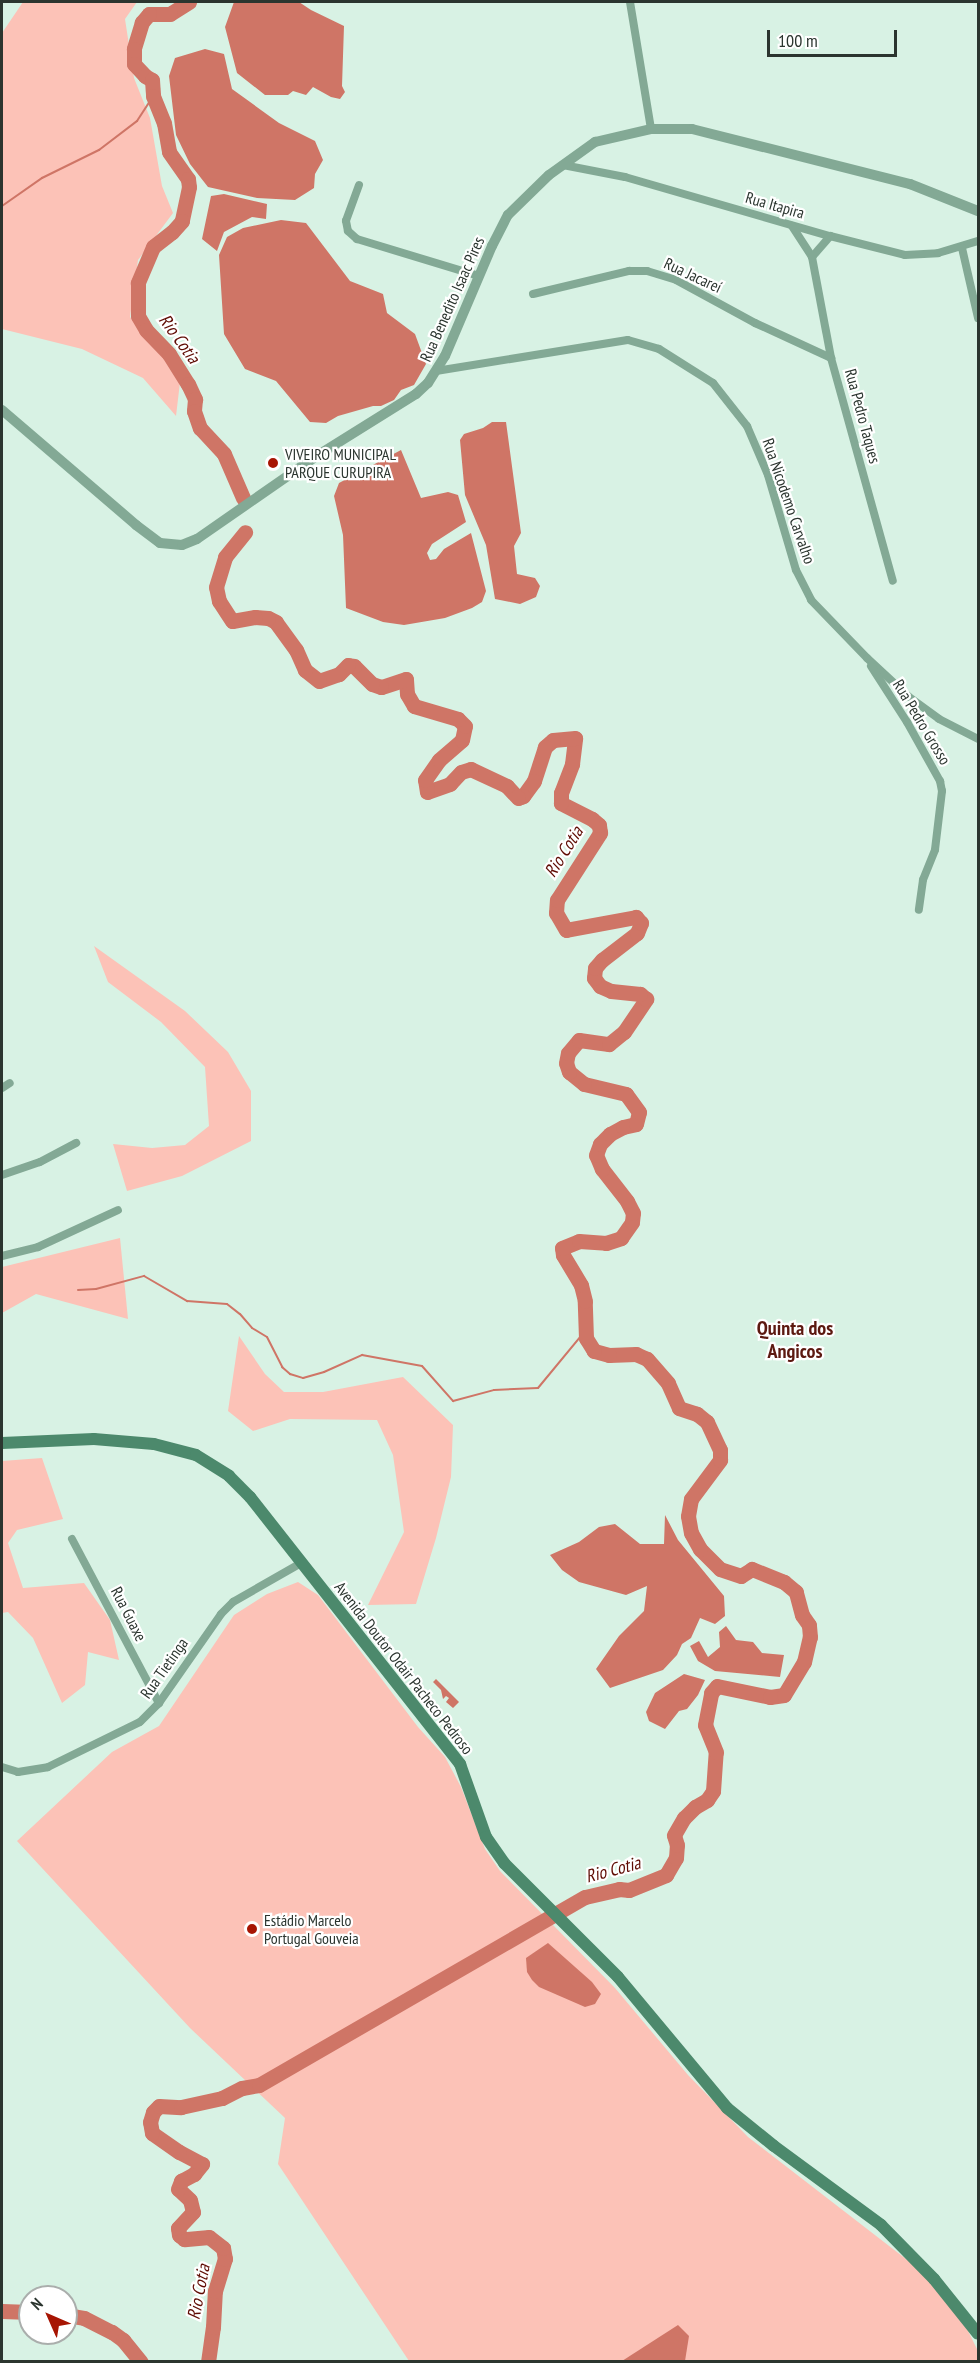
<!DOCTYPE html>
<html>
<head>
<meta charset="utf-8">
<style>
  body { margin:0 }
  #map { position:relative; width:980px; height:2363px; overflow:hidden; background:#d8f2e4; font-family:"PT Sans Narrow",sans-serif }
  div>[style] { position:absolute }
  .green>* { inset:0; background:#fcc2b7 }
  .water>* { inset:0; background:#cf7566 }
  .stream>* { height:2px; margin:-1px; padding:0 1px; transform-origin:1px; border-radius:1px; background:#cf7566 }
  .river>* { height:15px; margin:-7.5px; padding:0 7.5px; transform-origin:7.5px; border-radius:7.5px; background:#cf7566 }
  .minor>* { height:8px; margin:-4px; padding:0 4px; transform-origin:4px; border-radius:4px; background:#83a995 }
  .tertiary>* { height:10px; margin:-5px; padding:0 5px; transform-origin:5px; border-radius:5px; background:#83a995 }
  .secondary>* { height:12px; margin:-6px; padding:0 6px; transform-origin:6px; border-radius:6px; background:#4c896c }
  .dots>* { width:16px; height:16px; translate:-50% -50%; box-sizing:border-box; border:3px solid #fff; border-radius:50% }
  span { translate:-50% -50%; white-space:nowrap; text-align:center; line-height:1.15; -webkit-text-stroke:4.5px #fff; paint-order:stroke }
  .street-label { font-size:16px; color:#2b352f }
  .poi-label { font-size:16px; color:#2b352f }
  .left { translate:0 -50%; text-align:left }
  .water-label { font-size:18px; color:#5f0c04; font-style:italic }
  .quarter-label { font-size:20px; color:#5c1910; font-weight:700 }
  .frame { position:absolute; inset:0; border:3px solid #2b352f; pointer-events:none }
  .north { position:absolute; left:18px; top:2285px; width:60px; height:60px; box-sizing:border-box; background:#fff; border:2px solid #aaaeac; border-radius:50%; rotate:315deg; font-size:16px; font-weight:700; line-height:24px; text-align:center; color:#2b352f }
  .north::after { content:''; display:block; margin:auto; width:21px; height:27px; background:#a71503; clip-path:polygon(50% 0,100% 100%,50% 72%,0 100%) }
  .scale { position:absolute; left:767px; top:30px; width:130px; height:27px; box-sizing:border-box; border:3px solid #2b352f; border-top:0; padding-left:8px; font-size:18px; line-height:21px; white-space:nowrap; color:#2b352f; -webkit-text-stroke:4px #fff; paint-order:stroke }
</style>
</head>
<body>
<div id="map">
  <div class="green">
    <div style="clip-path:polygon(23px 2px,137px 2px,125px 19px,134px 78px,150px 118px,162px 186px,173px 213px,138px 260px,130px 317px,181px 374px,176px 416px,143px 378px,82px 349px,2px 329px,2px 33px)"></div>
    <div style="clip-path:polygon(94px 946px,185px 1011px,228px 1052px,251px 1091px,251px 1141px,182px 1176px,127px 1191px,113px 1144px,152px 1148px,185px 1145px,209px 1126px,205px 1067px,161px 1022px,108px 982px)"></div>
    <div style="clip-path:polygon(120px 1238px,128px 1319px,36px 1294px,2px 1313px,2px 1267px)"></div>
    <div style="clip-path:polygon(239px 1336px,265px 1374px,284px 1392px,323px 1392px,403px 1377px,453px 1425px,451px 1477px,436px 1538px,416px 1604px,368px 1605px,404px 1532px,393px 1455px,377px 1420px,290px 1419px,253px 1431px,228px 1411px)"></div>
    <div style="clip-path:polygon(42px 1458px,63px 1519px,17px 1530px,8px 1543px,23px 1588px,84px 1583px,110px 1620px,119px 1660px,88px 1652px,85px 1685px,62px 1703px,33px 1638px,8px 1612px,2px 1613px,2px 1461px)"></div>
    <div style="clip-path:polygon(298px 1582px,318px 1595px,418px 1727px,445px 1757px,461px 1787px,485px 1849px,500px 1871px,615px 1988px,688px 2075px,748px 2137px,915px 2266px,960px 2315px,978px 2351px,978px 2361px,409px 2361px,278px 2164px,285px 2118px,190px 2028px,17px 1841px,112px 1752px,159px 1726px,234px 1615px,267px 1594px)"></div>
  </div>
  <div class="water">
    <div style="clip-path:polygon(234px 2px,299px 2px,311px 10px,344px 26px,342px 86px,345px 92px,340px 99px,331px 97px,313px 87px,306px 95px,293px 91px,288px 95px,265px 95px,237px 73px,225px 27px)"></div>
    <div style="clip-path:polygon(205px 49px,224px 54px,232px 89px,279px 123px,315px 141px,323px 160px,315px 174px,314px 188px,295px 200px,257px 198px,208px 187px,190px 164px,176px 135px,169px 76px,175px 58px)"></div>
    <div style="clip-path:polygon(224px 194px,267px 204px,266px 219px,252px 217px,224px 232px,217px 251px,202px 239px,211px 196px)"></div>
    <div style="clip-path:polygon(281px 220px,306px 223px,350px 281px,383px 294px,387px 313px,415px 334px,426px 364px,414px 385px,401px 390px,394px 400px,381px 406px,373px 406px,338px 416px,326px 423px,310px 422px,276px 381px,245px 369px,224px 334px,219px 255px,227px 237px,243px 228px)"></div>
    <div style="clip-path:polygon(492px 422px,506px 422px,521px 533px,514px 546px,517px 574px,535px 578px,540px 586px,536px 597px,520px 604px,495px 599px,486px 545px,465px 495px,460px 440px,464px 434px,483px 428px)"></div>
    <div style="clip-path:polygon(401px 450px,421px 498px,448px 492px,458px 495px,466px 522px,432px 544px,427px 553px,430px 560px,436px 559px,444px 549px,471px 533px,486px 591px,482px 602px,472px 608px,445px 618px,404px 625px,383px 622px,346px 608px,343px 535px,334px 496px,339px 483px)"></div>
    <div style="clip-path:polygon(665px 1515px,678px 1540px,724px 1596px,725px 1616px,715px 1624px,700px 1618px,691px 1638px,682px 1644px,677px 1655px,663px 1670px,610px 1688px,596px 1669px,619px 1636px,644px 1611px,647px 1586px,626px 1595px,579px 1582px,562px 1570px,550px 1555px,579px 1542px,599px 1527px,615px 1524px,640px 1544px,664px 1544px)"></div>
    <div style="clip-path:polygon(726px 1626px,736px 1640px,753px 1642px,762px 1653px,784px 1655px,780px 1677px,715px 1671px,698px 1661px,690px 1646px,699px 1641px,708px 1657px,720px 1647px,719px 1632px)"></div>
    <div style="clip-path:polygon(684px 1674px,705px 1680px,698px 1695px,687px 1709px,679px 1711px,665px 1729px,649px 1721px,646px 1712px,655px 1693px)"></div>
    <div style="clip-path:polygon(436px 1679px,459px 1702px,453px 1708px,446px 1702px,449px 1698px,446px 1696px,443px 1699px,441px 1690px,433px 1682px)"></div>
    <div style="clip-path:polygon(548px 1943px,592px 1982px,601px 1994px,595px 2004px,585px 2007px,539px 1987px,532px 1980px,527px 1972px,526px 1958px)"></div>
    <div style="clip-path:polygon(678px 2325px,689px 2336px,685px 2361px,622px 2361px)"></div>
  </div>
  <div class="stream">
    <div style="left:2px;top:206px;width:49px;rotate:-35deg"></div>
    <div style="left:42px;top:178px;width:64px;rotate:-26.2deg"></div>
    <div style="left:99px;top:150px;width:48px;rotate:-37.3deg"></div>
    <div style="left:137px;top:121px;width:30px;rotate:-57deg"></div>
    <div style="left:78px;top:1290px;width:18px;rotate:-3deg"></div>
    <div style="left:96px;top:1289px;width:50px;rotate:-15.2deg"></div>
    <div style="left:144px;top:1276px;width:50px;rotate:30.2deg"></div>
    <div style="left:187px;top:1301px;width:40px;rotate:4.3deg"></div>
    <div style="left:227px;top:1304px;width:16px;rotate:38deg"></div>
    <div style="left:240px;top:1314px;width:18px;rotate:49deg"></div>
    <div style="left:252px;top:1328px;width:17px;rotate:31deg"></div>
    <div style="left:267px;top:1337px;width:34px;rotate:63deg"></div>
    <div style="left:282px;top:1367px;width:11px;rotate:41deg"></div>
    <div style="left:290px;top:1374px;width:14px;rotate:17deg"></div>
    <div style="left:303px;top:1378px;width:22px;rotate:-16deg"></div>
    <div style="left:324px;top:1372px;width:42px;rotate:-24.1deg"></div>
    <div style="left:362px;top:1355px;width:61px;rotate:10.4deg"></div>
    <div style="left:422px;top:1366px;width:47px;rotate:48.5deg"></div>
    <div style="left:453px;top:1401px;width:42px;rotate:-15deg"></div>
    <div style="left:494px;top:1390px;width:44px;rotate:-2.6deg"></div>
    <div style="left:538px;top:1388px;width:75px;rotate:-50.4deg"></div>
  </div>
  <div class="river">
    <div style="left:189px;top:2px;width:22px;rotate:148deg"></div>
    <div style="left:170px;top:14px;width:21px;rotate:180deg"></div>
    <div style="left:149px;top:14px;width:11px;rotate:131deg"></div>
    <div style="left:142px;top:22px;width:28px;rotate:107deg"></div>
    <div style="left:134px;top:49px;width:15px;rotate:90deg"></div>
    <div style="left:134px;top:64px;width:16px;rotate:47deg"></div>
    <div style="left:145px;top:76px;width:8px;rotate:30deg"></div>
    <div style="left:152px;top:80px;width:16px;rotate:86deg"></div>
    <div style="left:153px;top:96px;width:29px;rotate:68deg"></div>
    <div style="left:164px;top:123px;width:29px;rotate:80deg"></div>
    <div style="left:169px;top:152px;width:33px;rotate:55deg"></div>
    <div style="left:188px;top:179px;width:8px;rotate:83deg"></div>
    <div style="left:189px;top:187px;width:35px;rotate:102deg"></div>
    <div style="left:182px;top:221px;width:15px;rotate:132deg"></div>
    <div style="left:172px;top:232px;width:24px;rotate:142deg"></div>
    <div style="left:153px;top:247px;width:39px;rotate:113deg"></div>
    <div style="left:138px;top:283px;width:33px;rotate:90deg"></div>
    <div style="left:138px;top:316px;width:16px;rotate:60deg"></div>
    <div style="left:146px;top:330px;width:33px;rotate:46deg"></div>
    <div style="left:169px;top:354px;width:36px;rotate:58deg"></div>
    <div style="left:188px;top:384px;width:17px;rotate:65deg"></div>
    <div style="left:195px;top:399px;width:12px;rotate:95deg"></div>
    <div style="left:194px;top:411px;width:18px;rotate:71deg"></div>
    <div style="left:200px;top:428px;width:35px;rotate:47deg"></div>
    <div style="left:224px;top:454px;width:48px;rotate:66.6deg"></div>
    <div style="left:2px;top:2311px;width:28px;rotate:2deg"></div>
    <div style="left:66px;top:2315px;width:18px;rotate:9deg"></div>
    <div style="left:84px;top:2318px;width:31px;rotate:27deg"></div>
    <div style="left:112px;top:2332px;width:14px;rotate:36deg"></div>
    <div style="left:123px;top:2340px;width:28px;rotate:51deg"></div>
    <div style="left:208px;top:2362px;width:35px;rotate:-82deg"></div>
    <div style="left:213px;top:2327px;width:36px;rotate:-87deg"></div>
    <div style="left:215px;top:2291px;width:34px;rotate:-73deg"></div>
    <div style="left:225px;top:2259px;width:11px;rotate:-100deg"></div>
    <div style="left:223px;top:2248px;width:18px;rotate:-142deg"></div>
    <div style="left:209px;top:2237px;width:25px;rotate:175deg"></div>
    <div style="left:184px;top:2239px;width:6px;rotate:-141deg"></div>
    <div style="left:179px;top:2235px;width:7px;rotate:-98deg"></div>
    <div style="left:178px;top:2228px;width:22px;rotate:-47deg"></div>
    <div style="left:193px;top:2212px;width:12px;rotate:-104deg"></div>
    <div style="left:190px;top:2200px;width:16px;rotate:-137deg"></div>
    <div style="left:178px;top:2189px;width:9px;rotate:-69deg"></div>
    <div style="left:181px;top:2181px;width:15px;rotate:-28deg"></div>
    <div style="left:194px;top:2174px;width:13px;rotate:-51deg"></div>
    <div style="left:202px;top:2164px;width:26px;rotate:-152deg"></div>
    <div style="left:179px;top:2152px;width:33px;rotate:-145deg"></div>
    <div style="left:152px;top:2133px;width:11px;rotate:-100deg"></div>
    <div style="left:150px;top:2122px;width:10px;rotate:-73deg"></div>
    <div style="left:153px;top:2112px;width:8px;rotate:-45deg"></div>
    <div style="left:159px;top:2106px;width:22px;rotate:3deg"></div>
    <div style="left:181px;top:2107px;width:42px;rotate:-12.4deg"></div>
    <div style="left:222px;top:2098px;width:22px;rotate:-27deg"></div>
    <div style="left:242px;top:2088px;width:17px;rotate:-10deg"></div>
    <div style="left:259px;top:2085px;width:376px;rotate:-30deg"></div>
    <div style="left:585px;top:1897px;width:35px;rotate:-13deg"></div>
    <div style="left:619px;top:1889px;width:10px;rotate:6deg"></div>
    <div style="left:629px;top:1890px;width:40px;rotate:-22deg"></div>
    <div style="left:666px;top:1875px;width:20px;rotate:-60deg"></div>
    <div style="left:676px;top:1858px;width:13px;rotate:-86deg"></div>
    <div style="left:677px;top:1845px;width:10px;rotate:-107deg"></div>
    <div style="left:674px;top:1835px;width:20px;rotate:-60deg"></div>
    <div style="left:684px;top:1818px;width:16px;rotate:-45deg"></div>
    <div style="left:695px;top:1807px;width:14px;rotate:-30deg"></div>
    <div style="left:707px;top:1800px;width:11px;rotate:-56deg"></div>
    <div style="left:713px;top:1791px;width:39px;rotate:-86deg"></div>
    <div style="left:716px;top:1752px;width:29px;rotate:-112deg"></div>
    <div style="left:705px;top:1725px;width:33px;rotate:-79deg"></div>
    <div style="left:711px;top:1693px;width:9px;rotate:-49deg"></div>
    <div style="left:717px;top:1686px;width:54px;rotate:11.7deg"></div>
    <div style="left:770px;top:1697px;width:14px;rotate:-8deg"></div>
    <div style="left:784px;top:1695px;width:39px;rotate:-59deg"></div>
    <div style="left:804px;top:1662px;width:26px;rotate:-77deg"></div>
    <div style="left:810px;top:1637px;width:12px;rotate:-95deg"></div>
    <div style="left:809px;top:1625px;width:12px;rotate:-125deg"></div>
    <div style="left:802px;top:1615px;width:24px;rotate:-105deg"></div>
    <div style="left:796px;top:1592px;width:16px;rotate:-140deg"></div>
    <div style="left:784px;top:1582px;width:35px;rotate:-158deg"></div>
    <div style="left:752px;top:1569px;width:13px;rotate:148deg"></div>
    <div style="left:741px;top:1576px;width:22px;rotate:-162deg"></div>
    <div style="left:720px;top:1569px;width:28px;rotate:-135deg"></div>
    <div style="left:700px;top:1549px;width:18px;rotate:-119deg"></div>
    <div style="left:691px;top:1533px;width:17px;rotate:-100deg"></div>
    <div style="left:688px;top:1516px;width:17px;rotate:-80deg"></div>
    <div style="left:691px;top:1499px;width:49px;rotate:-53.4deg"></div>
    <div style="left:720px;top:1460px;width:10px;rotate:-90deg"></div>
    <div style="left:720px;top:1450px;width:31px;rotate:-115deg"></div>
    <div style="left:707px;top:1422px;width:13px;rotate:-141deg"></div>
    <div style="left:697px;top:1414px;width:19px;rotate:-162deg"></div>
    <div style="left:679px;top:1408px;width:27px;rotate:-114deg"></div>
    <div style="left:668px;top:1383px;width:32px;rotate:-131deg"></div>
    <div style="left:647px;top:1359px;width:12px;rotate:-156deg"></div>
    <div style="left:636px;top:1354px;width:27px;rotate:178deg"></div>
    <div style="left:609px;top:1355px;width:16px;rotate:-165deg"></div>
    <div style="left:594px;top:1351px;width:15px;rotate:-122deg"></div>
    <div style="left:586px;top:1338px;width:37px;rotate:-92deg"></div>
    <div style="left:585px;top:1301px;width:16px;rotate:-104deg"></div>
    <div style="left:581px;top:1285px;width:35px;rotate:-121deg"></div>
    <div style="left:563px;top:1255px;width:7px;rotate:-98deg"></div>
    <div style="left:562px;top:1248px;width:18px;rotate:-22deg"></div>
    <div style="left:579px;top:1241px;width:27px;rotate:4deg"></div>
    <div style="left:606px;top:1243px;width:16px;rotate:-18deg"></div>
    <div style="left:621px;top:1238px;width:19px;rotate:-55deg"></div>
    <div style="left:632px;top:1222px;width:9px;rotate:-84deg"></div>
    <div style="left:633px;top:1213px;width:13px;rotate:-117deg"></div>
    <div style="left:627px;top:1201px;width:41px;rotate:-128deg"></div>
    <div style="left:602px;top:1169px;width:15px;rotate:-113deg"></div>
    <div style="left:596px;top:1155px;width:12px;rotate:-70deg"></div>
    <div style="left:600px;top:1144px;width:14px;rotate:-45deg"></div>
    <div style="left:610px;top:1134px;width:15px;rotate:-28deg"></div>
    <div style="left:623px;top:1127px;width:13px;rotate:-13deg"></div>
    <div style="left:636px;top:1124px;width:12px;rotate:-76deg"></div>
    <div style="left:639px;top:1112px;width:22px;rotate:-126deg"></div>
    <div style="left:626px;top:1094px;width:43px;rotate:-166.6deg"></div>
    <div style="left:584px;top:1084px;width:19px;rotate:-141deg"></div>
    <div style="left:569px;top:1072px;width:9px;rotate:-108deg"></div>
    <div style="left:566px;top:1063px;width:10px;rotate:-79deg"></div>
    <div style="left:568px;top:1053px;width:17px;rotate:-50deg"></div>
    <div style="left:579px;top:1040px;width:30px;rotate:8deg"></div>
    <div style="left:609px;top:1044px;width:19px;rotate:-39deg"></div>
    <div style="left:624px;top:1032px;width:40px;rotate:-56deg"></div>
    <div style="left:646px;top:999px;width:8px;rotate:-140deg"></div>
    <div style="left:640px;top:994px;width:29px;rotate:-174deg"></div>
    <div style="left:611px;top:991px;width:12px;rotate:-156deg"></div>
    <div style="left:600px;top:986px;width:10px;rotate:-127deg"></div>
    <div style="left:594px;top:978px;width:10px;rotate:-84deg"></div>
    <div style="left:595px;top:968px;width:11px;rotate:-49deg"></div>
    <div style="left:602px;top:960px;width:44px;rotate:-37.6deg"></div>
    <div style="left:637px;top:933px;width:11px;rotate:-68deg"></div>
    <div style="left:641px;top:923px;width:8px;rotate:-130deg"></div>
    <div style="left:636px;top:917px;width:71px;rotate:169.5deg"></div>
    <div style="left:566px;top:930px;width:20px;rotate:-120deg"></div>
    <div style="left:556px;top:913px;width:13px;rotate:-86deg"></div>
    <div style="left:557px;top:900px;width:80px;rotate:-57.3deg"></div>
    <div style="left:600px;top:833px;width:8px;rotate:-97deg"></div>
    <div style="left:599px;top:825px;width:9px;rotate:-139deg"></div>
    <div style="left:592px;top:819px;width:35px;rotate:-153deg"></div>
    <div style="left:561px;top:803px;width:10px;rotate:-90deg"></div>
    <div style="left:561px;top:793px;width:31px;rotate:-69deg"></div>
    <div style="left:572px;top:764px;width:26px;rotate:-83deg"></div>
    <div style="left:575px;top:738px;width:22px;rotate:175deg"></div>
    <div style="left:553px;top:740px;width:11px;rotate:139deg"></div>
    <div style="left:545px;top:747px;width:36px;rotate:108deg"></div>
    <div style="left:534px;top:781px;width:19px;rotate:126deg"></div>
    <div style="left:523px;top:796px;width:5px;rotate:158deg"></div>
    <div style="left:518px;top:798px;width:16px;rotate:-133deg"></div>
    <div style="left:507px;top:786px;width:40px;rotate:-155deg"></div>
    <div style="left:471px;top:769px;width:10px;rotate:163deg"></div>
    <div style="left:461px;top:772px;width:16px;rotate:133deg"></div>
    <div style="left:450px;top:784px;width:24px;rotate:161deg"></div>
    <div style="left:427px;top:792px;width:12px;rotate:-99deg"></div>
    <div style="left:425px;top:780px;width:24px;rotate:-55deg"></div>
    <div style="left:439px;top:760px;width:30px;rotate:-41deg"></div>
    <div style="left:462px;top:740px;width:14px;rotate:-78deg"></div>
    <div style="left:465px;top:726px;width:10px;rotate:-135deg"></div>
    <div style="left:458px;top:719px;width:46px;rotate:-163.5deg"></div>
    <div style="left:414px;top:706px;width:14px;rotate:-120deg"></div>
    <div style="left:407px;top:694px;width:15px;rotate:-94deg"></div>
    <div style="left:406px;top:679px;width:26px;rotate:162deg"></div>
    <div style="left:381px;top:687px;width:9px;rotate:-162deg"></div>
    <div style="left:372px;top:684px;width:25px;rotate:-135deg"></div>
    <div style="left:354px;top:666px;width:6px;rotate:-171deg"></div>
    <div style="left:348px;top:665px;width:13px;rotate:135deg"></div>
    <div style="left:339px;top:674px;width:21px;rotate:161deg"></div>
    <div style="left:319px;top:681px;width:18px;rotate:-142deg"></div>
    <div style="left:305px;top:670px;width:22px;rotate:-114deg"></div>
    <div style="left:296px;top:650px;width:34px;rotate:-126deg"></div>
    <div style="left:276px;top:622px;width:9px;rotate:-153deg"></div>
    <div style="left:268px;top:618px;width:13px;rotate:-176deg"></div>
    <div style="left:255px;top:617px;width:23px;rotate:170deg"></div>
    <div style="left:232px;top:621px;width:24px;rotate:-123deg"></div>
    <div style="left:219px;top:601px;width:14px;rotate:-102deg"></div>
    <div style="left:216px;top:587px;width:31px;rotate:-73deg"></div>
    <div style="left:225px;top:557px;width:32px;rotate:-51deg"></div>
  </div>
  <div class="minor">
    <div style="left:630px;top:2px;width:129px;rotate:80.6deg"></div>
    <div style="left:563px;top:165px;width:63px;rotate:11deg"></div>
    <div style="left:625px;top:177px;width:213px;rotate:16.1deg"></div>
    <div style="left:830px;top:236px;width:77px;rotate:14.2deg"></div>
    <div style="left:905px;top:255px;width:33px;rotate:-3deg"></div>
    <div style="left:938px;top:253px;width:42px;rotate:-16.7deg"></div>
    <div style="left:359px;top:185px;width:38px;rotate:110deg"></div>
    <div style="left:346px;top:221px;width:10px;rotate:79deg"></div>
    <div style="left:348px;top:231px;width:12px;rotate:42deg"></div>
    <div style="left:357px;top:239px;width:127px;rotate:16.9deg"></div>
    <div style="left:792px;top:226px;width:37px;rotate:57deg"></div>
    <div style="left:812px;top:257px;width:103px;rotate:79.3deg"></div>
    <div style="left:831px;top:358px;width:231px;rotate:74.5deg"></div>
    <div style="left:962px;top:248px;width:72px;rotate:77.1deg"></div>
    <div style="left:812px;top:257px;width:28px;rotate:-49deg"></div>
    <div style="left:533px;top:294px;width:99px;rotate:-13.5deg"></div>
    <div style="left:629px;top:271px;width:18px"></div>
    <div style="left:647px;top:271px;width:30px;rotate:17deg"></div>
    <div style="left:676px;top:280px;width:90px;rotate:28.6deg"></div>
    <div style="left:755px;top:323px;width:84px;rotate:24.7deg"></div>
    <div style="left:436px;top:371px;width:194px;rotate:-9.2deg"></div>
    <div style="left:628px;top:340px;width:32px;rotate:16deg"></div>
    <div style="left:659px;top:349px;width:64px;rotate:32.2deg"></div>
    <div style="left:713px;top:383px;width:55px;rotate:51.7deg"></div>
    <div style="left:747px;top:426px;width:53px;rotate:66.8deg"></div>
    <div style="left:768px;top:475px;width:99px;rotate:73.6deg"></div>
    <div style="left:796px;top:570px;width:34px;rotate:63deg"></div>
    <div style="left:811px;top:600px;width:81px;rotate:46deg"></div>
    <div style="left:867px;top:658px;width:57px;rotate:42.9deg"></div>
    <div style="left:909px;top:697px;width:37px;rotate:36deg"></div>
    <div style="left:939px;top:719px;width:44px;rotate:27.1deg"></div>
    <div style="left:871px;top:666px;width:67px;rotate:57.3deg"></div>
    <div style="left:907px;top:722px;width:68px;rotate:60.8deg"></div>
    <div style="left:940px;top:781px;width:10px;rotate:79deg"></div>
    <div style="left:942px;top:791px;width:59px;rotate:96.8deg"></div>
    <div style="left:935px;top:850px;width:32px;rotate:112deg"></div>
    <div style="left:923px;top:880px;width:30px;rotate:98deg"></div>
    <div style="left:2px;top:1088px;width:9px;rotate:-32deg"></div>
    <div style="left:2px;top:1175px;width:40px;rotate:-18.9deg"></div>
    <div style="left:40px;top:1162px;width:41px;rotate:-27.8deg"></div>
    <div style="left:2px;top:1256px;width:37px;rotate:-14deg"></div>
    <div style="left:38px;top:1247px;width:88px;rotate:-24.8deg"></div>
    <div style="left:72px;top:1539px;width:186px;rotate:62.1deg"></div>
    <div style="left:2px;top:1767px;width:17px;rotate:17deg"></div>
    <div style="left:18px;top:1772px;width:30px;rotate:-9deg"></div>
    <div style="left:48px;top:1767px;width:102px;rotate:-26.1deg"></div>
    <div style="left:140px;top:1722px;width:27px;rotate:-45deg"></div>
    <div style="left:159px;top:1703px;width:108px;rotate:-55.1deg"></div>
    <div style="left:221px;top:1614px;width:17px;rotate:-45deg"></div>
    <div style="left:233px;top:1602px;width:78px;rotate:-29.8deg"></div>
  </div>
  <div class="tertiary">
    <div style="left:2px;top:410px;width:177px;rotate:40.6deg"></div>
    <div style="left:136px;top:525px;width:30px;rotate:37deg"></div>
    <div style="left:160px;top:543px;width:22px;rotate:5deg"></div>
    <div style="left:182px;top:545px;width:16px;rotate:-22deg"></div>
    <div style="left:197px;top:539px;width:144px;rotate:-34.8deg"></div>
    <div style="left:315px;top:457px;width:119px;rotate:-32deg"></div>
    <div style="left:416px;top:394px;width:16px;rotate:-43deg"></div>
    <div style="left:428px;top:383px;width:32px;rotate:-58deg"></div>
    <div style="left:445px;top:356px;width:120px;rotate:-66.9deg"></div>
    <div style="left:492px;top:246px;width:35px;rotate:-63deg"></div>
    <div style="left:508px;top:215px;width:57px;rotate:-44.3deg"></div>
    <div style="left:549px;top:175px;width:57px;rotate:-35.7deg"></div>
    <div style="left:595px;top:142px;width:57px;rotate:-13.1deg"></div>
    <div style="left:651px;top:129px;width:41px"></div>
    <div style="left:692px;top:129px;width:225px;rotate:14.2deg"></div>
    <div style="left:910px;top:184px;width:73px;rotate:21.7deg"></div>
  </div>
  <div class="secondary">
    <div style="left:2px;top:1443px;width:92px;rotate:-2.5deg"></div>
    <div style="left:94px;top:1439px;width:60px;rotate:4.8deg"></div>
    <div style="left:154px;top:1444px;width:43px;rotate:14.7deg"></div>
    <div style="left:196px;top:1455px;width:39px;rotate:32deg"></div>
    <div style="left:229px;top:1476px;width:30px;rotate:45deg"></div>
    <div style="left:250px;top:1497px;width:340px;rotate:51.8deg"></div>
    <div style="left:460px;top:1764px;width:77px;rotate:70.4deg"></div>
    <div style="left:486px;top:1837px;width:32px;rotate:55deg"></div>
    <div style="left:504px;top:1863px;width:161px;rotate:45deg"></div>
    <div style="left:618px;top:1977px;width:170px;rotate:50.2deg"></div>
    <div style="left:727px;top:2108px;width:60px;rotate:39deg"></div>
    <div style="left:774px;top:2146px;width:133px;rotate:36.4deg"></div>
    <div style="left:881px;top:2225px;width:76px;rotate:45.5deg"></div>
    <div style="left:934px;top:2279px;width:70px;rotate:51.3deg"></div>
  </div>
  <div class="dots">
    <div style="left:273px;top:463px;background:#a71503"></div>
    <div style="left:252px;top:1929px;background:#a71503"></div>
  </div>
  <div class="street-label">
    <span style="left:775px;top:205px;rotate:16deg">Rua Itapira</span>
    <span style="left:693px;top:275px;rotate:25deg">Rua Jacareí</span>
    <span style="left:452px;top:299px;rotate:-66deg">Rua Benedito Isaac Pires</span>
    <span style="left:863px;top:416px;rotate:75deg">Rua Pedro Taques</span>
    <span style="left:789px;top:501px;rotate:71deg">Rua Nicodemo Carvalho</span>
    <span style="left:922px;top:722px;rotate:59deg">Rua Pedro Grosso</span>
    <span style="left:129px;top:1614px;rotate:63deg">Rua Guaxe</span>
    <span style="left:164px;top:1668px;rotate:-55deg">Rua Tietinga</span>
    <span style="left:404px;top:1668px;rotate:52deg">Avenida Doutor Odair Pacheco Pedroso</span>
  </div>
  <div class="poi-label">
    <span class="left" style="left:285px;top:463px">VIVEIRO MUNICIPAL<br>PARQUE CURUPIRA</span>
    <span class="left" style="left:264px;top:1929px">Estádio Marcelo<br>Portugal Gouveia</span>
  </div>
  <div class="water-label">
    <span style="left:179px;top:339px;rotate:54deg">Rio Cotia</span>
    <span style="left:564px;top:852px;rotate:-58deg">Rio Cotia</span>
    <span style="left:613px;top:1870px;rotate:-15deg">Rio Cotia</span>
    <span style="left:199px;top:2292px;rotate:-79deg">Rio Cotia</span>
  </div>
  <div class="quarter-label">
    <span style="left:795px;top:1340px">Quinta dos<br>Angicos</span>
  </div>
  <div class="frame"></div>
  <div class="north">N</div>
  <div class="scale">100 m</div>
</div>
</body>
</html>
